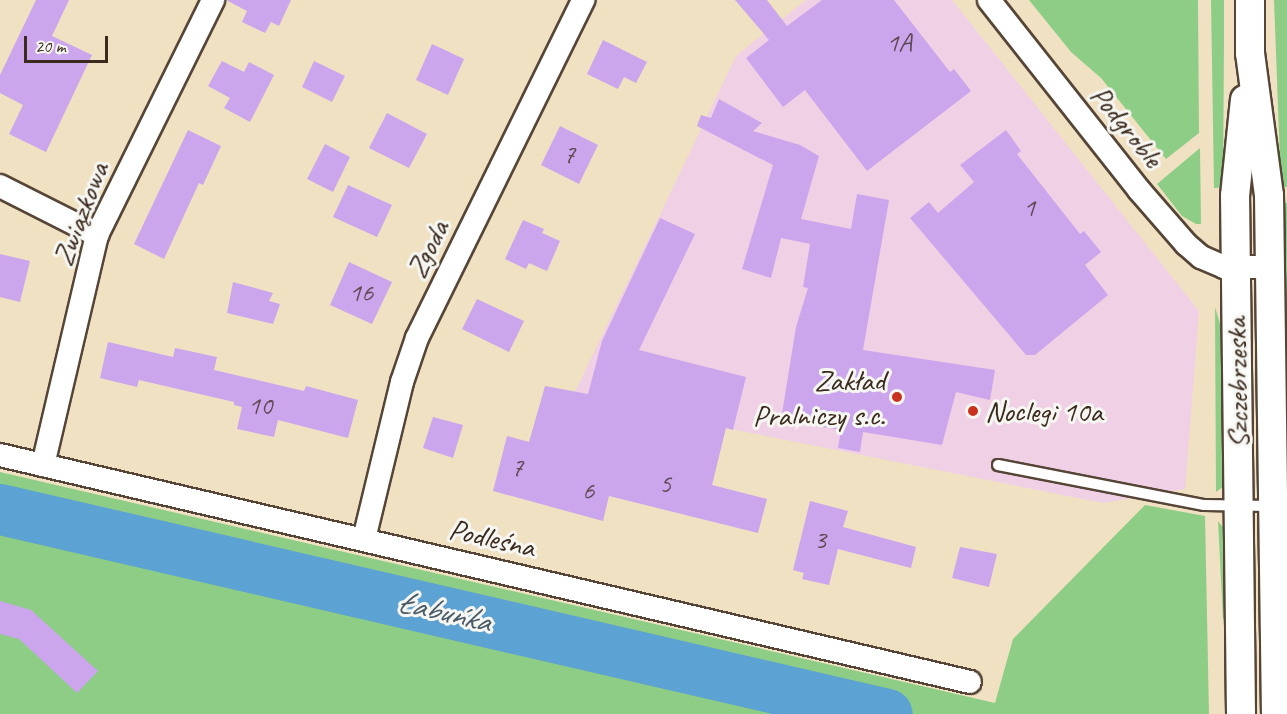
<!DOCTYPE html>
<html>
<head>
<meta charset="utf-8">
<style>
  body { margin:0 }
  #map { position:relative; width:1287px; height:714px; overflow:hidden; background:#f0e1c3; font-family:Caveat,sans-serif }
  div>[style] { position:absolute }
  .built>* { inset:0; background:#f0d0e5 }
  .green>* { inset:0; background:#8dcd85 }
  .river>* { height:51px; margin:-25.5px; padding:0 25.5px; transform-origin:25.5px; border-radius:25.5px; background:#5ca2d2 }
  .building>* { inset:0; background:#cba6ed }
  .roads { filter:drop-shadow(2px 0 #564537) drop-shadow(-2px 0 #564537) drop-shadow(0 2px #564537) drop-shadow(0 -2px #564537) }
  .service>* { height:10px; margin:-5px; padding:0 5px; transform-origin:5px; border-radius:5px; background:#fff }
  .minor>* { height:22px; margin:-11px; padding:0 11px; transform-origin:11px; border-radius:11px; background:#fff }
  .tertiary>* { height:28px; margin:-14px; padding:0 14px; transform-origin:14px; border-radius:14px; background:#fff }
  .dots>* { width:16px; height:16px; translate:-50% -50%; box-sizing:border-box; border:3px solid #f6f6f2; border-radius:50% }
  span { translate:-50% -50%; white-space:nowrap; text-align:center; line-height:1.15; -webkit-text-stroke:6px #f6f6f2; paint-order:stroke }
  .number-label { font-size:27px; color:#5f4952 }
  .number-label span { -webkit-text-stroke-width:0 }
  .street-label { font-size:30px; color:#3b2a1e }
  .poi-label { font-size:30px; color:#3b2a1e }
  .right { translate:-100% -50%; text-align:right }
  .left { translate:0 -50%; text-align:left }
  .water-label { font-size:32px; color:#485a66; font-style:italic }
  .scale { position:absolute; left:24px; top:36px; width:84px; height:27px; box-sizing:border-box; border:3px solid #3b2a1e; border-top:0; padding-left:8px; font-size:18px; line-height:21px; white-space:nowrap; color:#3b2a1e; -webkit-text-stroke:4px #f6f6f2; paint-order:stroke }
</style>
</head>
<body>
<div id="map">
  <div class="built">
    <div style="clip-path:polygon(806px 0,952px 0,1199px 311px,1185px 489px,1103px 503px,726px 428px,575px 392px,736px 56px)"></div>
  </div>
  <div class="green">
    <div style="clip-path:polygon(1029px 0,1198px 0,1199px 133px,1166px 159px,1101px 78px,1071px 52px)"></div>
    <div style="clip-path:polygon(1211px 0,1224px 0,1224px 41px,1223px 187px,1214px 188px)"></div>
    <div style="clip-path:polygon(1274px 0,1287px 0,1287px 187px,1281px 187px)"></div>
    <div style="clip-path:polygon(1200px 148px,1201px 224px,1196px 224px,1182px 216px,1157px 184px)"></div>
    <div style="clip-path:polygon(1287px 203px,1287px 593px,1282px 204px)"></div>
    <div style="clip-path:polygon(1215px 307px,1224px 337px,1226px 480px,1224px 486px,1216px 492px)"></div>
    <div style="clip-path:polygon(0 472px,995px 703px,1013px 639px,1145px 505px,1205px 516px,1209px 714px,0 714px)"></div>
    <div style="clip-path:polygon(1218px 521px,1226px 531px,1226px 619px,1223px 619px)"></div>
  </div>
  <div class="river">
    <div style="left:0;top:509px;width:910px;rotate:13.01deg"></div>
  </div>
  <div class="building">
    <div style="clip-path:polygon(36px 0,69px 0,52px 36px,92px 55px,46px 152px,9px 134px,23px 105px,0 93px,0 75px)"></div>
    <div style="clip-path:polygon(226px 0,291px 0,279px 26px,271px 22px,265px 33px,242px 22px,247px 11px)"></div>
    <div style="clip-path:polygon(735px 0,767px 0,787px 26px,822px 0,894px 0,950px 72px,954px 69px,971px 91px,867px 171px,805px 90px,783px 107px,746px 58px,769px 40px)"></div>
    <div style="clip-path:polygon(603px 40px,647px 62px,636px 83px,624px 77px,618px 89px,587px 74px)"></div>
    <div style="clip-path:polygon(432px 44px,464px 59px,448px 95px,416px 80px)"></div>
    <div style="clip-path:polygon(222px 61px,244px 72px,249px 62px,274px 75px,250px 122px,224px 108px,230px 98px,208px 86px)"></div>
    <div style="clip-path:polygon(314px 61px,345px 76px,332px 102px,302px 87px)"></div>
    <div style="clip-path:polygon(719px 99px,762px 123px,753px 131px,800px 145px,819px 156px,801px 219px,851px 229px,857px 194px,889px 200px,863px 350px,995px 370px,990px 400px,956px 392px,942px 445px,863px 432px,860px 452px,838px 448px,841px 430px,781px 420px,796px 327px,808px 288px,803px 287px,810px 244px,781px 238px,771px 278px,742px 269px,773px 165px,697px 126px,701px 115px,711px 118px)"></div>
    <div style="clip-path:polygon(387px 113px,427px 134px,409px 168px,369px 148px)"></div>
    <div style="clip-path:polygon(560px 126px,598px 145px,579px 184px,541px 165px)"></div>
    <div style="clip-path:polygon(188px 130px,221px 146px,203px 185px,199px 183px,164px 259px,134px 244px)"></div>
    <div style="clip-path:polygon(1006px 130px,1021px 151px,1017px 154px,1080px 234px,1084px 231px,1101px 252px,1085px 265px,1108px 295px,1035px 355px,1026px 355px,910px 218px,929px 202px,938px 213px,974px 182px,960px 165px)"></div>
    <div style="clip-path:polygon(325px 144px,350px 157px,333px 192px,307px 179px)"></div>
    <div style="clip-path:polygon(348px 185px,392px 205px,377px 237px,333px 217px)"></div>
    <div style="clip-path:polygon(660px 218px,695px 234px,639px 350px,746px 377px,733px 430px,726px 428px,712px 485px,767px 499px,758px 533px,609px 496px,603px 521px,493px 491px,507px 436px,529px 442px,545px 386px,588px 394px,602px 341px)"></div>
    <div style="clip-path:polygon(523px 220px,544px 229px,542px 233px,560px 241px,547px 271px,529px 263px,526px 269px,505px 259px)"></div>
    <div style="clip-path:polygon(0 254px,30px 261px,20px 302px,0 297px)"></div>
    <div style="clip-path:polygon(349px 262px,392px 282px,372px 324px,330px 305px)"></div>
    <div style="clip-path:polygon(233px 282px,273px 293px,269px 301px,280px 304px,273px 324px,227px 313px)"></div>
    <div style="clip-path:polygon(477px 299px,524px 321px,509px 352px,462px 329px)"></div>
    <div style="clip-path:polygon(108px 342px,173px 357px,175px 348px,217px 357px,214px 370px,304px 391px,306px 386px,358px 400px,348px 438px,278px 420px,274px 437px,237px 429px,242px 407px,234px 405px,234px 402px,139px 380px,137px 387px,100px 378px)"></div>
    <div style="clip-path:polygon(433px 417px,463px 425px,453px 458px,423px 448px)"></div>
    <div style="clip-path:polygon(810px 501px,848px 511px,843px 527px,916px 547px,911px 568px,838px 549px,829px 585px,802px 579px,804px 573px,793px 570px)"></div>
    <div style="clip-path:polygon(960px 547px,997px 554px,989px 587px,952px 578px)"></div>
    <div style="clip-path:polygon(0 601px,31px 610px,98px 671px,77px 693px,19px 639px,0 634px)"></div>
  </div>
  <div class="roads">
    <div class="service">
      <div style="left:998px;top:465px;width:210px;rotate:11deg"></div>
      <div style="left:1204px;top:505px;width:69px;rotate:0.8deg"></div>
    </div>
    <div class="minor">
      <div style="left:989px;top:0;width:242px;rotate:51.7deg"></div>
      <div style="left:1139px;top:190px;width:72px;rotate:49deg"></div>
      <div style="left:1186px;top:244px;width:20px;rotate:41deg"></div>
      <div style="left:1201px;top:257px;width:25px;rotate:23deg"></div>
      <div style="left:1224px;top:267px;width:46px"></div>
      <div style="left:0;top:186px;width:109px;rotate:26.8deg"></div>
      <div style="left:0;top:455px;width:996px;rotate:13.17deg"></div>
      <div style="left:43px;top:465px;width:236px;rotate:-76.8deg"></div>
      <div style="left:97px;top:235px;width:262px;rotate:-63.7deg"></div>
      <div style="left:364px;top:539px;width:162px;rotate:-76.4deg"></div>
      <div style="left:402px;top:382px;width:46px;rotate:-71.2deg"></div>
      <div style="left:417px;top:338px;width:377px;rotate:-63.8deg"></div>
    </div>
    <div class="tertiary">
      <div style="left:1250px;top:0;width:53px;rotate:90deg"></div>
      <div style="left:1250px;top:53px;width:143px;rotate:82.4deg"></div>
      <div style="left:1269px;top:195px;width:519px;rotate:89.23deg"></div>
      <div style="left:1241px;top:714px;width:518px;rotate:-90.66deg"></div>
      <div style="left:1235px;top:196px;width:97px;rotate:-84.1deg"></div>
    </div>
  </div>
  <div class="dots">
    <div style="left:897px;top:397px;background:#c8321e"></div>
    <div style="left:973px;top:411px;background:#c8321e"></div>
  </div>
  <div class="number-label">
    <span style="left:899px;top:43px">1A</span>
    <span style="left:569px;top:155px">7</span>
    <span style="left:1029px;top:208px">1</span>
    <span style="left:361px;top:293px">16</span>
    <span style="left:260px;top:406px">10</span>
    <span style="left:517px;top:468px">7</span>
    <span style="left:665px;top:484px">5</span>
    <span style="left:588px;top:491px">6</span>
    <span style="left:820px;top:540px">3</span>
  </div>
  <div class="street-label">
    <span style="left:1127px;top:126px;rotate:51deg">Podgroble</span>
    <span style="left:80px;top:214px;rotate:-69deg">Związkowa</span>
    <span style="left:427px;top:249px;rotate:-64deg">Zgoda</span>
    <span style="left:1237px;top:383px;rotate:-91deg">Szczebrzeska</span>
    <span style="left:492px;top:538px;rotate:13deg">Podleśna</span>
  </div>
  <div class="poi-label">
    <span class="right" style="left:885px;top:397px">Zakład<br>Pralniczy s.c.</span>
    <span class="left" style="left:985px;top:411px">Noclegi 10a</span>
  </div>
  <div class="water-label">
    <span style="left:444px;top:612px;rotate:13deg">Łabuńka</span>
  </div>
  <div class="scale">20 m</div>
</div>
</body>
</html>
